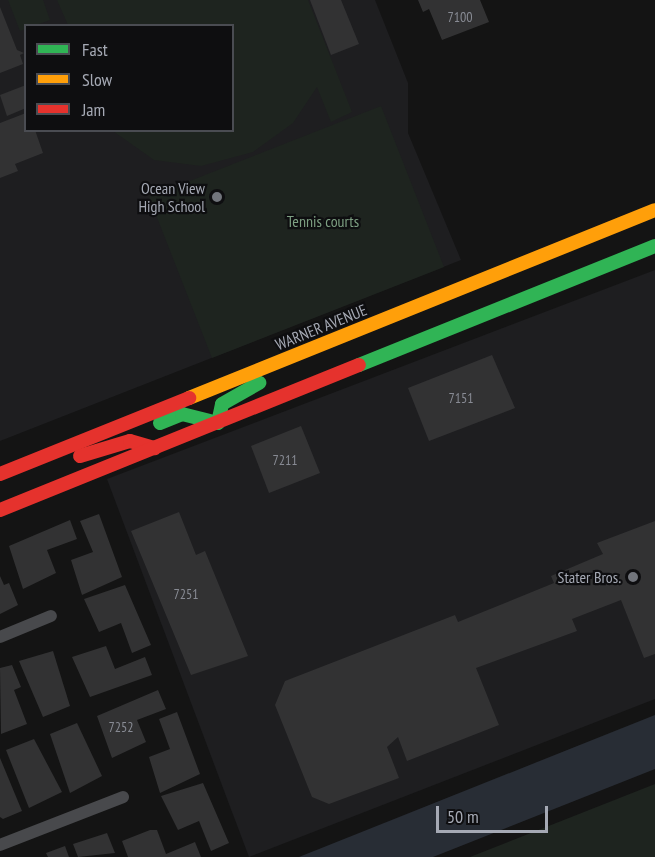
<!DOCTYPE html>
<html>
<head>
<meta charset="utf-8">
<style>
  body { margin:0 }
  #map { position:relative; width:655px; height:857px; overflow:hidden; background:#141414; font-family:"PT Sans Narrow",sans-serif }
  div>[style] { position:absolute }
  .built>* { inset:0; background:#1e1e20 }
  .green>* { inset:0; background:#1e241f }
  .water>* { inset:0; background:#282d35 }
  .building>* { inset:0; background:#323233 }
  .street>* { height:12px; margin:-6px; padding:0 6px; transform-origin:6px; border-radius:6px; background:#48494c }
  .fast>* { height:14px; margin:-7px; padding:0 7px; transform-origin:7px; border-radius:7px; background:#30b455 }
  .slow>* { height:14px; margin:-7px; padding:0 7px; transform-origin:7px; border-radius:7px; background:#ff9f0a }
  .jam>* { height:14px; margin:-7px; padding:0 7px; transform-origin:7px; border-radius:7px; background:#e5322d }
  .dots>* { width:16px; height:16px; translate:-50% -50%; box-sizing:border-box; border:3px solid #0e0e10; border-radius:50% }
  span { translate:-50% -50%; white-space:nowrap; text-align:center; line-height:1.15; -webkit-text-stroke:4.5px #0e0e10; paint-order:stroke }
  .number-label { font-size:14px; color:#888b94 }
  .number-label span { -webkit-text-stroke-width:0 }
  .poi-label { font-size:16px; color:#a5a9b4 }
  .right { translate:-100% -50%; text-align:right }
  .park-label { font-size:16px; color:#7d9f82 }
  .street-label { font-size:16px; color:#a5a9b4 }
  .legend { position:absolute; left:24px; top:24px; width:210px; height:108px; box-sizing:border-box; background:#0e0e10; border:2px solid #4a4c52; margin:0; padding:8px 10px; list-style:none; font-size:18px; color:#a5a9b4 }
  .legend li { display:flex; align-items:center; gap:12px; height:30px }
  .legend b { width:30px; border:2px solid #4a4c52 }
  .scale { position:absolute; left:436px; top:806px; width:112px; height:27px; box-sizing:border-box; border:3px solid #a5a9b4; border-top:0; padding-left:8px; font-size:18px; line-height:21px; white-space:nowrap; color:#a5a9b4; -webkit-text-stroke:4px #0e0e10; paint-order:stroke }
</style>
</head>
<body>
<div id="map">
  <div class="built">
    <div style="clip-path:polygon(evenodd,0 0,375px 0,408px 83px,408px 133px,461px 260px,0 441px,0 0,26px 26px,232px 26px,232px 130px,26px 130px,26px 26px)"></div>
    <div style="clip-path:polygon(655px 270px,655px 699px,249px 857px,107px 479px)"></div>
  </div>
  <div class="green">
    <div style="clip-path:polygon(8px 0,43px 0,50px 20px,20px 31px)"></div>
    <div style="clip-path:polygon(57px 0,308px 0,352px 112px,331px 122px,317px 87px,293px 123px,253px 152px,201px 166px,154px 160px,113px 131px,232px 130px,232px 26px,68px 25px)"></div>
    <div style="clip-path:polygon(381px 106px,444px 267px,212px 358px,149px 197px)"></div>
    <div style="clip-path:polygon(655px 784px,655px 857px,470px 857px)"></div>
  </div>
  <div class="water">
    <div style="clip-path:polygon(655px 715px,655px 769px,433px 857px,299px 857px)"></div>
  </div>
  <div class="building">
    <div style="clip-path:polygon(310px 0,341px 0,359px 44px,331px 55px)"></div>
    <div style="clip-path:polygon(418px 0,480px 0,489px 22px,442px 40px,429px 9px,423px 12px)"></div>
    <div style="clip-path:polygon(0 7px,17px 50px,24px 53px,20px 55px,23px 64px,0 73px)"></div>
    <div style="clip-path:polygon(26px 85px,26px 108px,7px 116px,0 95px)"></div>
    <div style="clip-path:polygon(26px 113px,26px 130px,35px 130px,43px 153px,15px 164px,18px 171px,0 178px,0 123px)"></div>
    <div style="clip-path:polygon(492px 355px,515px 408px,429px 441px,408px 388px)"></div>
    <div style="clip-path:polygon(301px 426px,320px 473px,269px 493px,251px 446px)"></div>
    <div style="clip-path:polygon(179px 512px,196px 555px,205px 551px,248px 656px,191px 675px,131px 531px)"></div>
    <div style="clip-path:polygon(99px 514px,122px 577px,82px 595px,71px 560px,93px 552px,80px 521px)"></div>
    <div style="clip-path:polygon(70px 520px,77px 539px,47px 550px,56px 573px,23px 589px,9px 546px)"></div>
    <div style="clip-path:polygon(655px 521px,655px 654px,644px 658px,621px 600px,572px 619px,577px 631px,476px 668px,499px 725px,407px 761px,398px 737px,387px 747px,399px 778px,329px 804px,312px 797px,275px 705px,285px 681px,455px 615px,458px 622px,554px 583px,551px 576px,603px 554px,597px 543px)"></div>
    <div style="clip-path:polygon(0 576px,4px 585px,9px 583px,18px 605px,0 614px)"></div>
    <div style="clip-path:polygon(125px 585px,151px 645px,132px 653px,121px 623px,99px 632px,84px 599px)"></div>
    <div style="clip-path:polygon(106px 646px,115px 669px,145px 657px,152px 675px,90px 697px,72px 657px)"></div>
    <div style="clip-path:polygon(53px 651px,70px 706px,43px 717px,19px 661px)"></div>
    <div style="clip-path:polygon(12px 665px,21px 687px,14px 690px,27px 724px,1px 734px,0 668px)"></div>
    <div style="clip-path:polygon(158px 690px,166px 709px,137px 720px,146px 742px,112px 758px,97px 716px)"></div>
    <div style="clip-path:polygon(177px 712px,200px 774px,160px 793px,149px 757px,170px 749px,159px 719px)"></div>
    <div style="clip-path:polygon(77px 723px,102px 776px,70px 793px,50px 734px)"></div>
    <div style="clip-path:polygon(34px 739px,62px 792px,29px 808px,6px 750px)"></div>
    <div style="clip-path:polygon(0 758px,22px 811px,3px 819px,0 817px)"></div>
    <div style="clip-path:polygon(203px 783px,229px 843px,211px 851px,199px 821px,178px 830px,161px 796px)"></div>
    <div style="clip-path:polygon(150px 830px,157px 830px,166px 854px,195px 842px,201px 857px,128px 857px,122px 841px)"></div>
    <div style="clip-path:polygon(107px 833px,115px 853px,78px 857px,73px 844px)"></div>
    <div style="clip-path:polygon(65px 846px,69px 857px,48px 857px,46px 853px)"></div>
  </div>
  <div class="street">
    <div style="left:0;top:637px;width:55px;rotate:-22.4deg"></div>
    <div style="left:0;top:845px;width:132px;rotate:-21.3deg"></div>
  </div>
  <div class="fast">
    <div style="left:359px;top:365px;width:319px;rotate:-21.9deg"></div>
    <div style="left:160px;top:423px;width:24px;rotate:-22deg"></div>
    <div style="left:182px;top:414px;width:37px;rotate:14deg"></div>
    <div style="left:218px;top:423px;width:19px;rotate:-78deg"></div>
    <div style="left:222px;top:404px;width:43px;rotate:-29.6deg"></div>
  </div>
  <div class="slow">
    <div style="left:189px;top:398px;width:502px;rotate:-21.97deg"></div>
  </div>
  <div class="jam">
    <div style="left:80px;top:456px;width:52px;rotate:-16.7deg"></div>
    <div style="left:130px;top:441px;width:26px;rotate:16deg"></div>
    <div style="left:0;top:474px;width:204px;rotate:-21.9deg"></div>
    <div style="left:0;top:510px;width:387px;rotate:-22deg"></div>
  </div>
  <div class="dots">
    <div style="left:217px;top:197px;background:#72757c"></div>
    <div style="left:633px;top:577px;background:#72757c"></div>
  </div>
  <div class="number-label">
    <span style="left:460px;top:17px">7100</span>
    <span style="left:461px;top:398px">7151</span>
    <span style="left:285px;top:460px">7211</span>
    <span style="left:186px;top:594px">7251</span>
    <span style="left:121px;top:727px">7252</span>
  </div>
  <div class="poi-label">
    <span class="right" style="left:205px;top:197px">Ocean View<br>High School</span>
    <span class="right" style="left:621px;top:577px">Stater Bros.</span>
  </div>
  <div class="park-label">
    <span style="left:323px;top:221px">Tennis courts</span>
  </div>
  <div class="street-label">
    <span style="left:321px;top:327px;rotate:-22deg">WARNER AVENUE</span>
  </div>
  <ul class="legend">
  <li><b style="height:8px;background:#30b455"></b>Fast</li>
  <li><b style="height:8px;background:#ff9f0a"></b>Slow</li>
  <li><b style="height:8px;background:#e5322d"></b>Jam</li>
  </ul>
  <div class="scale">50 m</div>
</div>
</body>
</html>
